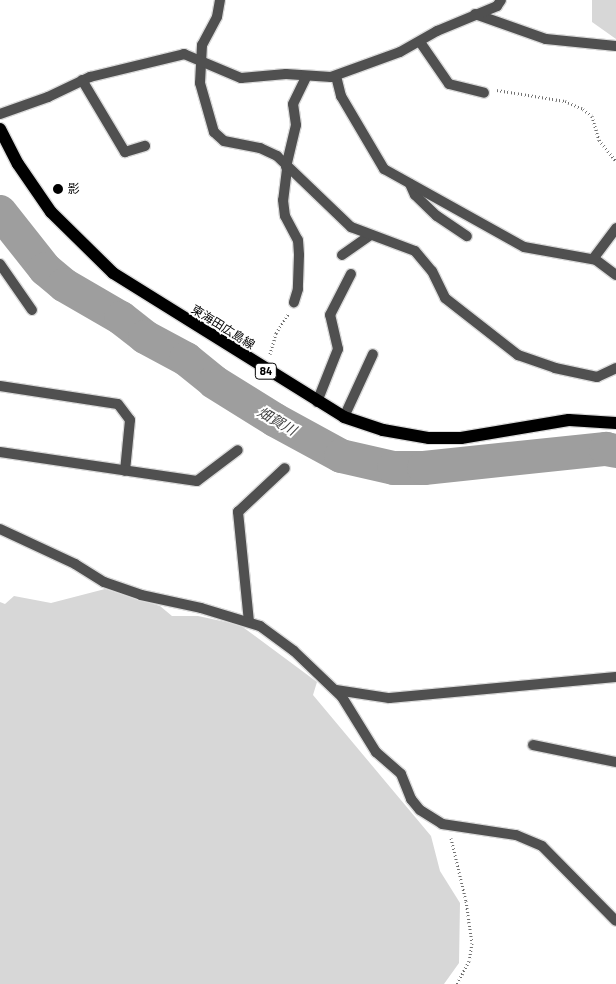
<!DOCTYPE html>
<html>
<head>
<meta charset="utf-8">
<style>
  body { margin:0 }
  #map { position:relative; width:616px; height:984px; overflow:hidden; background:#fff; font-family:"Titillium Web","Noto Sans JP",sans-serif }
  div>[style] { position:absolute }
  .green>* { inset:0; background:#d7d7d7 }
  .river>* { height:34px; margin:-17px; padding:0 17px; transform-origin:17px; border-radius:17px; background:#9e9e9e }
  .path>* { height:3px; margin-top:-1.5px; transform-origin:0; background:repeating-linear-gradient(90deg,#727272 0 1px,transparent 0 3.5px) }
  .roads { filter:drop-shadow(1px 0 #dbdbdb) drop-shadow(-1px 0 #dbdbdb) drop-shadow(0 1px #dbdbdb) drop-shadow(0 -1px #dbdbdb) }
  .lane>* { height:10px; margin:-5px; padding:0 5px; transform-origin:5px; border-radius:5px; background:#505050 }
  .street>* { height:10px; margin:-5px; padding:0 5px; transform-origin:5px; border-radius:5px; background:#505050 }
  .primary>* { height:12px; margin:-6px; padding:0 6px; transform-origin:6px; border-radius:6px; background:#000 }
  .dots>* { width:14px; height:14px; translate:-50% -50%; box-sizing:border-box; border:2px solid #fff; border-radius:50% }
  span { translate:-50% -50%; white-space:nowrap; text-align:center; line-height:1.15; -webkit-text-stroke:4px #fff; paint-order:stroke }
  .shield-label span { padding:1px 4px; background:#fff; border:1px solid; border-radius:4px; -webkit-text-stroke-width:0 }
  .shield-label { font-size:11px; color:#000; font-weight:700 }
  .poi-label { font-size:12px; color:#000 }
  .left { translate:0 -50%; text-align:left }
  .street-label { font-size:12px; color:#000 }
  .water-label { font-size:14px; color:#3f3f3f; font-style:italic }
</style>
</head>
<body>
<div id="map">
  <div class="green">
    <div style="clip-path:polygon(592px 0,616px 0,616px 39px,592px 22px)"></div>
    <div style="clip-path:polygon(105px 589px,160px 606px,172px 616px,198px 616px,240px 625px,317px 682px,313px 695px,431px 836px,440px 871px,460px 903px,459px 963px,444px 984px,0 984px,0 602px,5px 604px,14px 596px,51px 603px)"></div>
  </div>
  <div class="river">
    <div style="left:0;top:212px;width:73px;rotate:51.7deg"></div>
    <div style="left:45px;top:269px;width:25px;rotate:40deg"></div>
    <div style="left:64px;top:285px;width:66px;rotate:30.1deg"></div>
    <div style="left:121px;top:318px;width:31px;rotate:38deg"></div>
    <div style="left:145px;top:337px;width:47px;rotate:28.2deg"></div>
    <div style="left:186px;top:359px;width:36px;rotate:39deg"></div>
    <div style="left:214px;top:382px;width:72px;rotate:31.9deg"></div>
    <div style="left:275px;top:420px;width:75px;rotate:28.6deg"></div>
    <div style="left:341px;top:456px;width:54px;rotate:12.8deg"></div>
    <div style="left:394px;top:468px;width:30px"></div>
    <div style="left:424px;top:468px;width:183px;rotate:-6deg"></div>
    <div style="left:606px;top:449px;width:10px;rotate:11deg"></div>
  </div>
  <div class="path">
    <div style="left:497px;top:90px;width:69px;rotate:9.2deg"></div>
    <div style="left:565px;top:101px;width:20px;rotate:24deg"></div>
    <div style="left:583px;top:109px;width:11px;rotate:38deg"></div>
    <div style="left:592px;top:116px;width:25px;rotate:74deg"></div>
    <div style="left:599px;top:140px;width:27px;rotate:51deg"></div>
    <div style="left:270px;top:354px;width:22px;rotate:-74deg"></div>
    <div style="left:276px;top:333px;width:24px;rotate:-57deg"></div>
    <div style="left:451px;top:838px;width:65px;rotate:76.6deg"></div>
    <div style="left:466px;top:901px;width:42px;rotate:81.9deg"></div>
    <div style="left:472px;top:943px;width:18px;rotate:99deg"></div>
    <div style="left:469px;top:961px;width:26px;rotate:118deg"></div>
  </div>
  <div class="roads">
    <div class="lane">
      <div style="left:420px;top:42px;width:51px;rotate:55.4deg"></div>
      <div style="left:449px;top:84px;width:36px;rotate:14deg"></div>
      <div style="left:82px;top:80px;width:84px;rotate:59.2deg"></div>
      <div style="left:125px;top:152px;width:21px;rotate:-17deg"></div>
      <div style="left:287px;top:169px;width:31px;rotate:97deg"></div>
      <div style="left:283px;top:200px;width:16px;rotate:83deg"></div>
      <div style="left:285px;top:216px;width:27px;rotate:62deg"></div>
      <div style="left:298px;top:240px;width:15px;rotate:86deg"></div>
      <div style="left:299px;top:255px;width:34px;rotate:92deg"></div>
      <div style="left:298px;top:289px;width:14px;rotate:107deg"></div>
      <div style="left:410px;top:184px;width:12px;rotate:66deg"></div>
      <div style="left:415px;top:195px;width:30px;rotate:44deg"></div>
      <div style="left:437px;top:216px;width:36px;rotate:34deg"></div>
      <div style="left:342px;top:255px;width:35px;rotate:-35deg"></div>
      <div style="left:317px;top:402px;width:57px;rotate:-68.4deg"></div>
      <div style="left:338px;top:349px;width:35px;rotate:-103deg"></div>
      <div style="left:330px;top:315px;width:46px;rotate:-62.9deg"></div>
      <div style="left:344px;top:417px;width:69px;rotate:-65.3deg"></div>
      <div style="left:249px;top:622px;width:111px;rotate:-95.7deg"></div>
      <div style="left:238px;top:512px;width:64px;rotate:-43.1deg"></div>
      <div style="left:533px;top:745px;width:85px;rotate:11.6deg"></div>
    </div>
    <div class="street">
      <div style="left:220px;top:0;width:17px;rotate:100deg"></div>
      <div style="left:217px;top:17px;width:32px;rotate:118deg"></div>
      <div style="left:202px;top:45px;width:38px;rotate:93deg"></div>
      <div style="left:200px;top:83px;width:51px;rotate:74.1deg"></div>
      <div style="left:214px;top:132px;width:13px;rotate:42deg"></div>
      <div style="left:224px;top:141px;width:37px;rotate:11deg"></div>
      <div style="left:260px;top:148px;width:19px;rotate:25deg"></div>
      <div style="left:277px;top:156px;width:103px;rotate:43.8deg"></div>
      <div style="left:351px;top:227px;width:68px;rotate:20.6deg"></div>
      <div style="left:415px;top:251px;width:26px;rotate:50deg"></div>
      <div style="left:432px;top:271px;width:30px;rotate:64deg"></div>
      <div style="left:445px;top:298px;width:93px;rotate:38deg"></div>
      <div style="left:518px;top:355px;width:39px;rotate:19deg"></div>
      <div style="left:555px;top:368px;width:43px;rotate:12.1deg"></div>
      <div style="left:597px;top:377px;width:21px;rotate:-25deg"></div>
      <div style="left:475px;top:14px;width:75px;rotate:19.4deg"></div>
      <div style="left:546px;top:39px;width:70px;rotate:5.7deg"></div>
      <div style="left:336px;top:76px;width:21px;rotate:76deg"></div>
      <div style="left:341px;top:96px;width:85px;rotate:59.5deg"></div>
      <div style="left:384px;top:169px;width:160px;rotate:29.1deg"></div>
      <div style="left:524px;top:247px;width:73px;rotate:10.2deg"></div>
      <div style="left:596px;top:260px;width:25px;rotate:37deg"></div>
      <div style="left:0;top:114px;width:51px;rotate:-19.5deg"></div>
      <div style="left:48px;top:97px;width:47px;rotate:-25.5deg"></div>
      <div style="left:90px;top:77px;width:97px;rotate:-13.7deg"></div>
      <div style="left:184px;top:54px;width:62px;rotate:22.8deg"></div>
      <div style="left:241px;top:78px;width:45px;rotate:-5.1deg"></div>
      <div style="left:286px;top:74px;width:45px;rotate:3.8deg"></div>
      <div style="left:331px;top:77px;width:73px;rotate:-19.9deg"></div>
      <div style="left:400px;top:52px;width:43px;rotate:-29.6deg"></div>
      <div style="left:437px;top:31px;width:65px;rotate:-22.6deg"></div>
      <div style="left:497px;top:6px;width:7px;rotate:-56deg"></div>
      <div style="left:286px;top:167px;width:43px;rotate:-76.6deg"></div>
      <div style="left:296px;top:125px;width:21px;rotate:-98deg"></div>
      <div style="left:293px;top:104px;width:30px;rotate:-64deg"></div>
      <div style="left:593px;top:259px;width:39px;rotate:-53deg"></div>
      <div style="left:0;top:264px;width:56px;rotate:55.2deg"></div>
      <div style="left:0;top:386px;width:119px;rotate:8.7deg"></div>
      <div style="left:118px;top:404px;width:20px;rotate:53deg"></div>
      <div style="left:130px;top:420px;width:51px;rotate:95.6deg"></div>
      <div style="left:0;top:452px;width:199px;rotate:8.4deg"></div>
      <div style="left:197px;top:481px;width:51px;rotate:-37.1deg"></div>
      <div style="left:0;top:529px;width:83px;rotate:25deg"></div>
      <div style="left:75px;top:564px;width:34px;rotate:32deg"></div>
      <div style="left:104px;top:582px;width:39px;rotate:19deg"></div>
      <div style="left:141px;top:595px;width:61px;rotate:12.2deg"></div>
      <div style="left:201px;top:608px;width:62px;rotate:17deg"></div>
      <div style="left:260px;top:626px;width:42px;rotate:36.3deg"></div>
      <div style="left:294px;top:651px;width:66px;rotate:43.8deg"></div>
      <div style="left:342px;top:697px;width:65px;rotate:58.3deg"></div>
      <div style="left:376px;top:752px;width:33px;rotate:41deg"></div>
      <div style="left:401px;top:774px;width:27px;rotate:68deg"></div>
      <div style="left:411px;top:799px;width:14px;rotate:51deg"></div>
      <div style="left:420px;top:810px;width:26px;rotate:32deg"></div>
      <div style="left:442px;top:824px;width:75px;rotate:8.5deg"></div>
      <div style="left:516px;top:835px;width:28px;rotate:23deg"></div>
      <div style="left:542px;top:846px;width:105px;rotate:45.4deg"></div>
      <div style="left:336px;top:690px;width:54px;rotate:8.6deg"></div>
      <div style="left:389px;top:698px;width:228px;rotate:-5.3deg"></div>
    </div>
    <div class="primary">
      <div style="left:0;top:129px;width:39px;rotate:63deg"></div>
      <div style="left:18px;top:164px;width:58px;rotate:55.5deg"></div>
      <div style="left:51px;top:212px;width:87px;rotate:44.5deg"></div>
      <div style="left:113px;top:273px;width:272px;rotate:31.9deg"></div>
      <div style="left:344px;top:417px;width:41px;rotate:18.4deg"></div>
      <div style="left:383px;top:430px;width:47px;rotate:9.9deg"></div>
      <div style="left:429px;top:438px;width:32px"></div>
      <div style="left:461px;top:438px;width:109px;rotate:-9.5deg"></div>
      <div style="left:569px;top:420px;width:47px;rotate:3.7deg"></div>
    </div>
  </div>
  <div class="dots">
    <div style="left:58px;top:189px;background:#000"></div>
  </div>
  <div class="shield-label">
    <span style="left:266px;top:371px">84</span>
  </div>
  <div class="poi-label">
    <span class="left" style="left:68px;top:189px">影</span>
  </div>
  <div class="street-label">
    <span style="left:223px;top:327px;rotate:32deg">東海田広島線</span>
  </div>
  <div class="water-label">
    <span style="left:277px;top:421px;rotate:30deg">畑賀川</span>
  </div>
</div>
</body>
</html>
